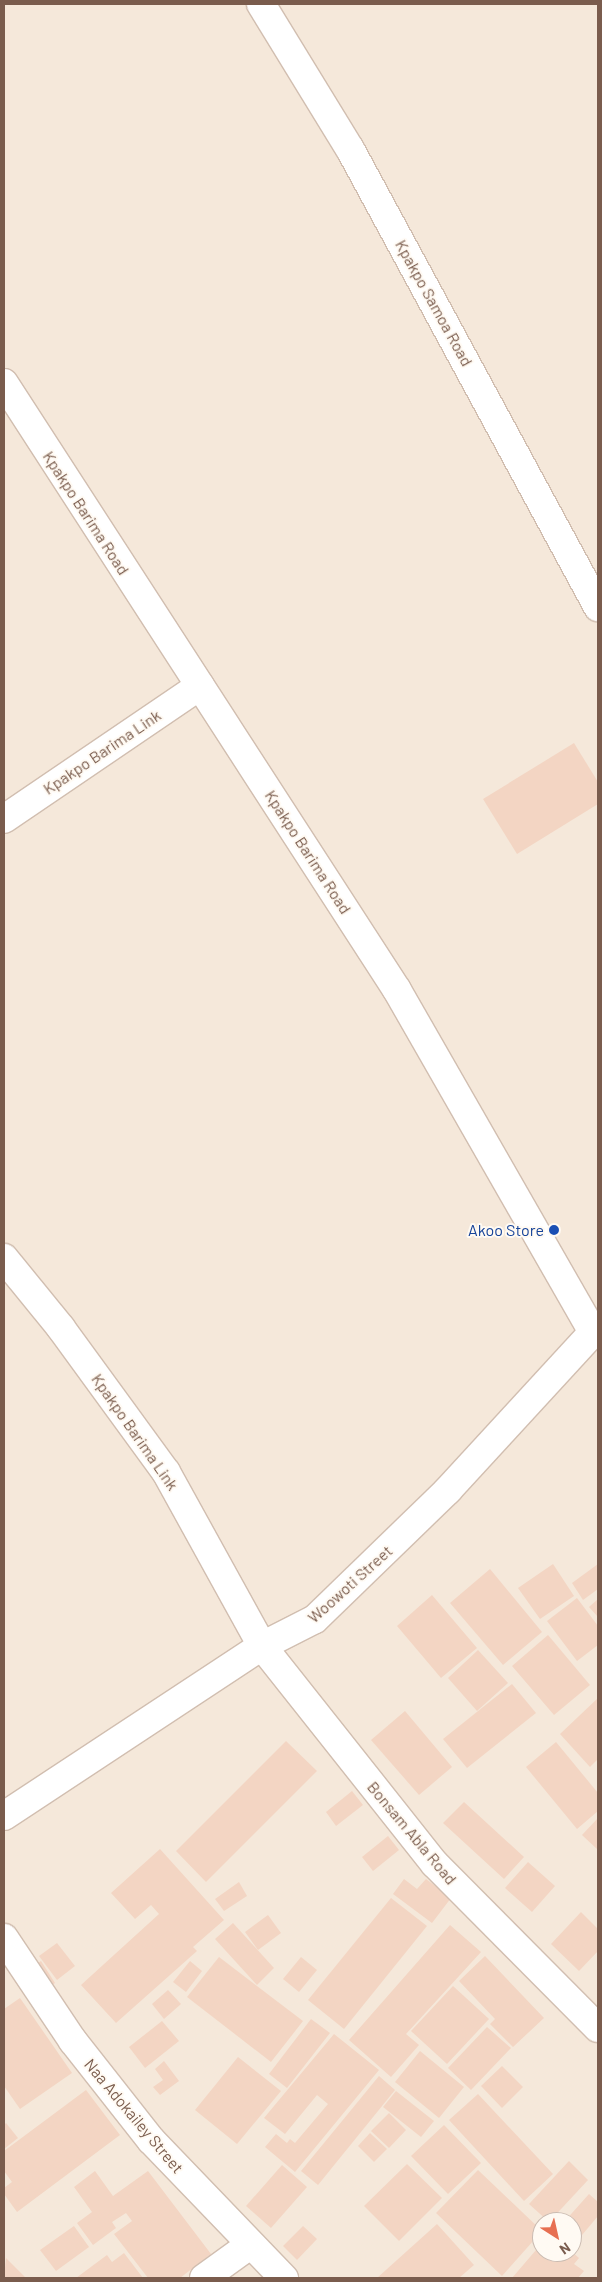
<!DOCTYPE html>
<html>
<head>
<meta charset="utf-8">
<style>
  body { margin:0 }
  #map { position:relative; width:602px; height:2282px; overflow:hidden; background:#fdf6ec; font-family:Barlow,sans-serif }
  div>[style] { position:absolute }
  .residential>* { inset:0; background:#f5e8da }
  .building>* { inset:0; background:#f3d5c3 }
  .roads { filter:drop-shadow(1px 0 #d1beb0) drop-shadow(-1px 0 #d1beb0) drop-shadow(0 1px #d1beb0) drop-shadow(0 -1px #d1beb0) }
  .minor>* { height:28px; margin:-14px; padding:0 14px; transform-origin:14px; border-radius:14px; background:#fff }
  .dots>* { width:14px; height:14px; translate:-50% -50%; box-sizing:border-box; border:2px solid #fffaf3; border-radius:50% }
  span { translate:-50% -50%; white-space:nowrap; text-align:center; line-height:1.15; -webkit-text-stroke:4px #fffaf3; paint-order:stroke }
  .street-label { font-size:16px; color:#7a5c4d }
  .transit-label { font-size:16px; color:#164399 }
  .right { translate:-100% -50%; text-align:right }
  .frame { position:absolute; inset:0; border:5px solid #7a5c4d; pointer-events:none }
  .north { position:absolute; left:532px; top:2212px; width:50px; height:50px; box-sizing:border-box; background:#fffaf3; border:1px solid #cabbb1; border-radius:50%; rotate:145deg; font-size:14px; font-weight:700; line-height:20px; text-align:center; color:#7a5c4d }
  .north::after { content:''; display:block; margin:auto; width:18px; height:22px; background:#e76f51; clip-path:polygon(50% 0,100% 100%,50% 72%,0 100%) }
</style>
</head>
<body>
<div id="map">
  <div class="residential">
    <div style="clip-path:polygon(evenodd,4px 4px,598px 4px,598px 2278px,4px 2278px,4px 4px,542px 2222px,572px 2222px,572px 2252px,542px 2252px,542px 2222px)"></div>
  </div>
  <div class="building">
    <div style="clip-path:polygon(574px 743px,598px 782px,598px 804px,517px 854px,483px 799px)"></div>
    <div style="clip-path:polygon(553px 1564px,574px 1596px,540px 1619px,518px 1588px)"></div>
    <div style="clip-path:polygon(598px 1564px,598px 1589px,583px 1600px,572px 1583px)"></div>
    <div style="clip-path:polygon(490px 1569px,542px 1632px,503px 1665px,450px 1603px)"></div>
    <div style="clip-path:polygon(432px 1595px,477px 1648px,441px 1678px,397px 1626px)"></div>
    <div style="clip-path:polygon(577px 1598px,598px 1626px,598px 1645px,577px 1661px,547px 1621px)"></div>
    <div style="clip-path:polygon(598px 1599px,598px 1617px,589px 1607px)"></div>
    <div style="clip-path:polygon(548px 1635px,590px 1685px,554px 1715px,512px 1666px)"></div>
    <div style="clip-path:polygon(478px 1650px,508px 1683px,477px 1711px,448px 1678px)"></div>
    <div style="clip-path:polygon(512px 1684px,536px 1713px,467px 1768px,443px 1739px)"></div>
    <div style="clip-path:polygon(598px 1698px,598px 1759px,590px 1767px,560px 1734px)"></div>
    <div style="clip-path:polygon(405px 1711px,452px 1767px,419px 1795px,371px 1740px)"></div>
    <div style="clip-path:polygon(286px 1741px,317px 1771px,206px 1882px,176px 1851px)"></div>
    <div style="clip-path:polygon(556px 1742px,598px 1793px,598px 1811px,577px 1829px,526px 1767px)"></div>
    <div style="clip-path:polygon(352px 1791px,363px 1805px,336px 1826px,326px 1812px)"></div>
    <div style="clip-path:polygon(464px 1802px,524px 1857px,504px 1879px,443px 1823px)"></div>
    <div style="clip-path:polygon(598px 1818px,598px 1850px,582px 1835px)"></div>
    <div style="clip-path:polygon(388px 1836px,399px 1850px,373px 1871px,362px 1857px)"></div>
    <div style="clip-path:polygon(160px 1849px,224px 1920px,193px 1947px,197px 1951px,116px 2023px,81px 1985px,159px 1914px,151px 1905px,135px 1919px,111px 1893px)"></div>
    <div style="clip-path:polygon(528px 1862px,555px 1886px,532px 1912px,505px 1888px)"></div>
    <div style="clip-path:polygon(404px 1879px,417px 1889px,426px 1879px,451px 1898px,432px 1923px,393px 1894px)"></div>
    <div style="clip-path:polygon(239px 1882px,247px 1896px,224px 1911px,215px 1899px)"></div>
    <div style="clip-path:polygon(391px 1898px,427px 1926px,344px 2029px,308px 2000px)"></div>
    <div style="clip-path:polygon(581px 1912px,598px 1929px,598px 1951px,579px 1971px,551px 1944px)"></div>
    <div style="clip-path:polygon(268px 1915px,281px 1933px,258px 1950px,245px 1932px)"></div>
    <div style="clip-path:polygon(233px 1923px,274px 1968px,257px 1985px,215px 1939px)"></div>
    <div style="clip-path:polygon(450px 1925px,481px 1952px,406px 2034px,419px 2045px,391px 2077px,349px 2040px)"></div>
    <div style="clip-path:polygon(57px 1943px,75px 1966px,57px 1980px,39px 1956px)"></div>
    <div style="clip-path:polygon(485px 1956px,544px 2018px,513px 2047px,490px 2024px,495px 2019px,459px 1981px)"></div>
    <div style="clip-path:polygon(219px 1957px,303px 2021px,271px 2062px,187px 1997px)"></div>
    <div style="clip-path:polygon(301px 1957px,317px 1970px,299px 1992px,283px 1979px)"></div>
    <div style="clip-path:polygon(41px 1961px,55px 1983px,49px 1987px,34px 1966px)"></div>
    <div style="clip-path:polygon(190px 1961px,202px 1971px,186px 1992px,173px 1982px)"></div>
    <div style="clip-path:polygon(453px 1986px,489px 2019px,447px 2064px,411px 2031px)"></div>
    <div style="clip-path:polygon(168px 1990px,181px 2004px,164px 2019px,152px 2004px)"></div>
    <div style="clip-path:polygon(20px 1998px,72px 2073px,20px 2109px,4px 2086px,4px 2009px)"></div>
    <div style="clip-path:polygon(311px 2019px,330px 2033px,287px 2088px,269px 2074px)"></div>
    <div style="clip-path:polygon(162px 2021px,179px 2041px,145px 2068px,129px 2047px)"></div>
    <div style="clip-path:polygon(487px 2027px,511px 2048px,471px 2090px,448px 2068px)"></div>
    <div style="clip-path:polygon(334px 2034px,379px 2070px,295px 2172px,265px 2147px,276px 2134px,287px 2143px,290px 2139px,295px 2143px,328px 2104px,317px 2095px,285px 2134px,264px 2118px)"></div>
    <div style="clip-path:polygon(420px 2051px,464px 2087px,439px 2118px,395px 2082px)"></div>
    <div style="clip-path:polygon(238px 2057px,281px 2091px,237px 2144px,195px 2110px)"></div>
    <div style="clip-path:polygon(164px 2061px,179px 2081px,160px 2095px,153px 2087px,163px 2080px,155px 2069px)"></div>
    <div style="clip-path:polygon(502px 2066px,523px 2087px,502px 2108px,481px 2086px)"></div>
    <div style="clip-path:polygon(379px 2076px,395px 2090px,318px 2185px,301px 2171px)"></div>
    <div style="clip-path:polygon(86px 2090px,120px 2135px,17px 2212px,4px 2194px,4px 2188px,12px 2182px,4px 2171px,4px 2151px)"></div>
    <div style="clip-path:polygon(396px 2091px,434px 2121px,421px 2137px,383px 2107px)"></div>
    <div style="clip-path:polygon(478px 2094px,553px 2174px,524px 2201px,449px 2120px)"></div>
    <div style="clip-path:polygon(389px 2113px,406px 2130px,389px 2148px,371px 2131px)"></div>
    <div style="clip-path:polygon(6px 2123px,18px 2138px,4px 2149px,4px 2125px)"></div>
    <div style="clip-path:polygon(444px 2125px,481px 2163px,448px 2194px,411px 2156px)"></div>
    <div style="clip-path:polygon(370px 2133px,387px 2149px,374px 2162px,358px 2146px)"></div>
    <div style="clip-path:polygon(569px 2161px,588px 2180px,549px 2222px,529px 2204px)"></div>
    <div style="clip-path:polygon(407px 2164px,442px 2198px,399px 2241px,364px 2206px)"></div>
    <div style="clip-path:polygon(282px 2165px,307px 2187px,271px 2228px,246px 2206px)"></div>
    <div style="clip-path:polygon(478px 2170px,542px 2231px,502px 2276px,436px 2213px)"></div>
    <div style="clip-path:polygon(95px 2171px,113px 2196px,148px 2171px,211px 2254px,180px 2278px,148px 2278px,114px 2234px,132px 2221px,126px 2213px,112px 2222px,116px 2228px,93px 2245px,77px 2223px,92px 2212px,74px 2187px)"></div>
    <div style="clip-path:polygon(589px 2194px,598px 2202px,598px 2216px,572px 2247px,572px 2222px,564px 2222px)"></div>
    <div style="clip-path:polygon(437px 2224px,474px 2265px,459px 2278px,377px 2278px)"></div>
    <div style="clip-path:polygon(74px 2226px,89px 2247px,56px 2271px,40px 2250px)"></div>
    <div style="clip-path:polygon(303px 2226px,317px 2239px,297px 2260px,283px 2246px)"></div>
    <div style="clip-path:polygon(542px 2243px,542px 2252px,572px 2252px,579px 2258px,574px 2264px,584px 2271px,578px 2278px,512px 2278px)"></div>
    <div style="clip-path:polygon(124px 2253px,143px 2278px,76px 2278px,107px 2255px,112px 2262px)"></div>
    <div style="clip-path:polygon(6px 2258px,26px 2278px,4px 2278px)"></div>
  </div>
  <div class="roads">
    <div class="minor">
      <div style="left:261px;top:4px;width:170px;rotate:58.5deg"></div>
      <div style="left:350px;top:149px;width:521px;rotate:61.57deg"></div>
      <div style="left:4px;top:383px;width:723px;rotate:57.08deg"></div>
      <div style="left:397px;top:990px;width:394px;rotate:60.2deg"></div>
      <div style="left:4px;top:819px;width:237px;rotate:-34.2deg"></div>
      <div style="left:4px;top:1258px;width:90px;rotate:50.8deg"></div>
      <div style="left:61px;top:1328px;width:178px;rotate:53.9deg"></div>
      <div style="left:166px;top:1472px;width:199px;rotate:61.1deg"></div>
      <div style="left:262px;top:1646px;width:278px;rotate:51.6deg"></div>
      <div style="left:435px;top:1864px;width:231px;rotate:45.2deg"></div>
      <div style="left:4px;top:1816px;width:309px;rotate:-33.4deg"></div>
      <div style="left:262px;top:1646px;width:59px;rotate:-27deg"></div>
      <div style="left:315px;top:1619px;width:185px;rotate:-44.1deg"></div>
      <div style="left:448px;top:1490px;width:222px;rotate:-47.4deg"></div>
      <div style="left:4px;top:1938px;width:124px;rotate:56.2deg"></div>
      <div style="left:73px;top:2041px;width:126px;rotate:51.8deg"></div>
      <div style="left:151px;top:2140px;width:192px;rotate:46.1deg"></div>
      <div style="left:204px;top:2278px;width:57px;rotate:-35.7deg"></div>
    </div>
  </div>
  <div class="dots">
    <div style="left:554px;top:1230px;background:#1a4fb4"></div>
  </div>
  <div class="street-label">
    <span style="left:434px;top:303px;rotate:61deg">Kpakpo Samoa Road</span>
    <span style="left:86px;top:513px;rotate:57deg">Kpakpo Barima Road</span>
    <span style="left:102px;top:752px;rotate:-34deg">Kpakpo Barima Link</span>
    <span style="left:308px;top:852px;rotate:57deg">Kpakpo Barima Road</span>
    <span style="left:135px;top:1432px;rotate:55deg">Kpakpo Barima Link</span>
    <span style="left:350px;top:1584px;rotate:-42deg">Woowoti Street</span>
    <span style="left:412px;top:1833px;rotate:50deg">Bonsam Abla Road</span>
    <span style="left:134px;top:2116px;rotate:50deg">Naa Adokailey Street</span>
  </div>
  <div class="transit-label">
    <span class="right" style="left:544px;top:1230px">Akoo Store</span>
  </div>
  <div class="frame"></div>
  <div class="north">N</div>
</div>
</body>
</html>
